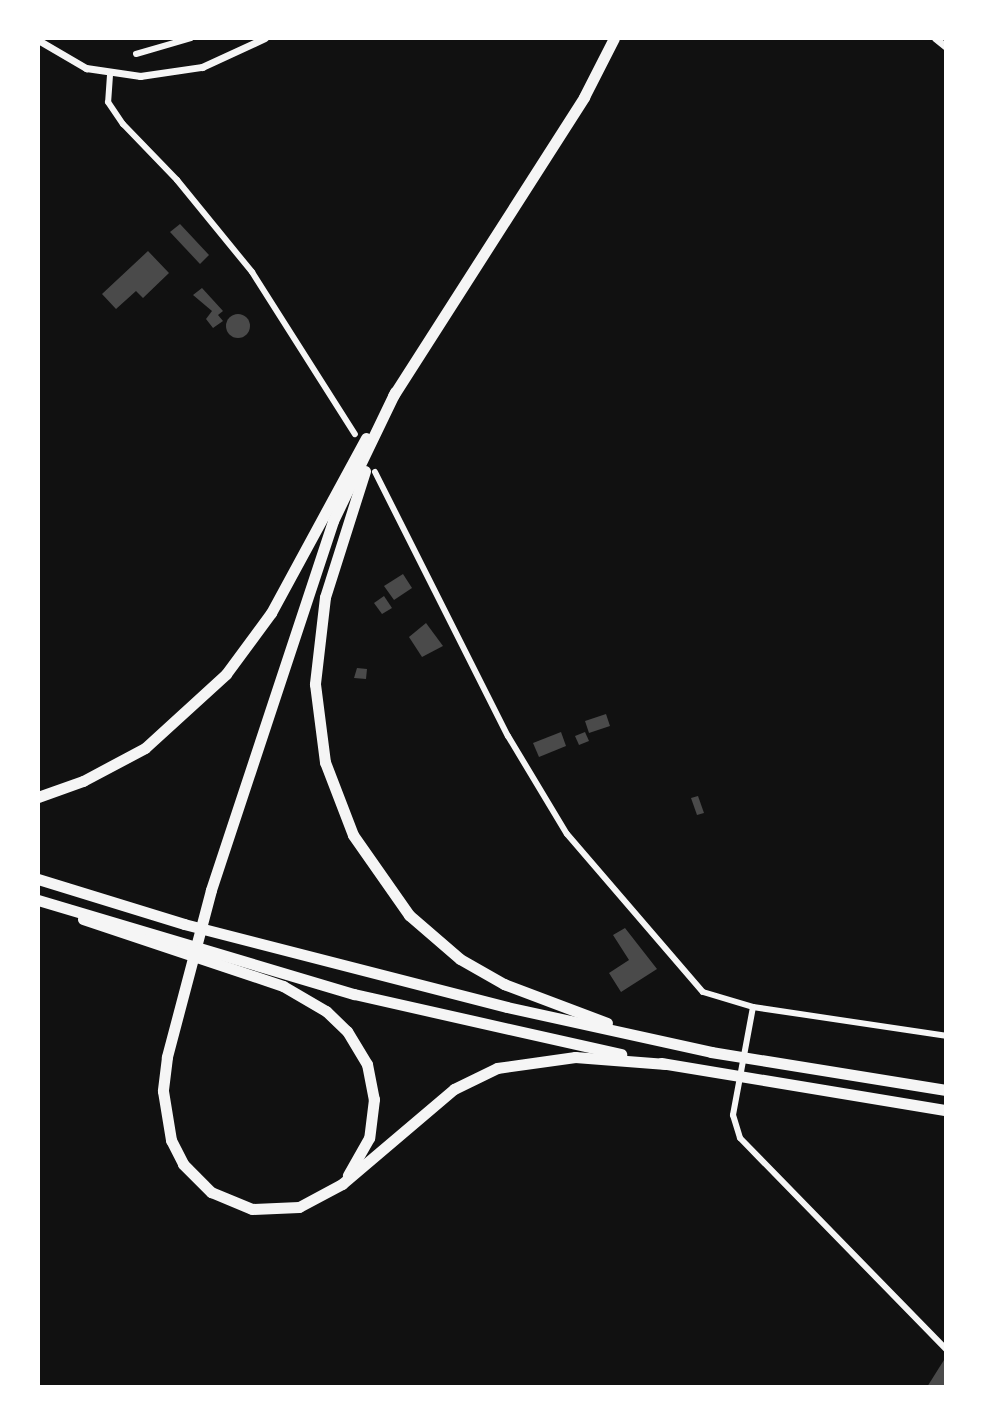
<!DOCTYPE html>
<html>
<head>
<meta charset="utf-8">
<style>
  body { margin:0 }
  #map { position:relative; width:984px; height:1425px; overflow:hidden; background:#111; font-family:"Exo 2",sans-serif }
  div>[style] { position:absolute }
  .building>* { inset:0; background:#4a4a4a }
  .round { border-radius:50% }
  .minor>* { height:6px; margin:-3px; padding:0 3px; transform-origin:3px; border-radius:3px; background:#f5f5f5 }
  .tertiary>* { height:7px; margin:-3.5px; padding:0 3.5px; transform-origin:3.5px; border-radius:3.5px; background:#f5f5f5 }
  .motorway>* { height:11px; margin:-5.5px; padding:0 5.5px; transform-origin:5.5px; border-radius:5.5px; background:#f5f5f5 }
  span { translate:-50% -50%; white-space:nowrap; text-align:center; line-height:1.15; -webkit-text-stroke:8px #fff; paint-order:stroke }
  .frame { position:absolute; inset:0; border:40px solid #fff; pointer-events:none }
</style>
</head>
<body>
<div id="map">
  <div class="building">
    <div style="clip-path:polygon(180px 224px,209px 255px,200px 264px,170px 232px)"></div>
    <div style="clip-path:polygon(148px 251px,169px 273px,143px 298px,136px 291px,116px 309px,102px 294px)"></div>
    <div style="clip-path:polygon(202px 288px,223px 311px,218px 315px,223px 321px,213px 328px,206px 319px,212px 311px,193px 295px)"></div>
    <div class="round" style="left:226px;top:314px;width:24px;height:24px"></div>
    <div style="clip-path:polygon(403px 574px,412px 588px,394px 600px,384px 586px)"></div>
    <div style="clip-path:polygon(384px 596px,392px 608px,382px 614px,374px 603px)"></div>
    <div style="clip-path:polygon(426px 623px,443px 646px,422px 657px,409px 637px)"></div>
    <div style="clip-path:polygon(357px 668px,367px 669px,366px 679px,354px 678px)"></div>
    <div style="clip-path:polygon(606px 714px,610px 726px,589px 733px,585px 721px)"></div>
    <div style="clip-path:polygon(561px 732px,566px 746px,539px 757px,533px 743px)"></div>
    <div style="clip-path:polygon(585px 732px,589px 741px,579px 745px,575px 736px)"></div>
    <div style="clip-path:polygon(698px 796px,704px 813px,697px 815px,691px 798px)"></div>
    <div style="clip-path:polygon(625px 928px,657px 969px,621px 992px,609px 973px,629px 960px,613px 935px)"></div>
    <div style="clip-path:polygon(944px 1360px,946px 1387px,927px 1387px)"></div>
  </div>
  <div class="minor">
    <div style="left:136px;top:54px;width:57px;rotate:-16.2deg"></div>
    <div style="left:110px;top:75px;width:27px;rotate:94deg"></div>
    <div style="left:108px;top:102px;width:27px;rotate:56deg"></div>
    <div style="left:123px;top:124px;width:78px;rotate:46deg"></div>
    <div style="left:177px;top:180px;width:119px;rotate:50.8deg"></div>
    <div style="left:252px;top:272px;width:192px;rotate:57.6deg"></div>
    <div style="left:375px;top:472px;width:296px;rotate:63.3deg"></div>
    <div style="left:508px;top:736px;width:114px;rotate:59deg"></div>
    <div style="left:567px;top:834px;width:208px;rotate:49.3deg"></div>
    <div style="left:703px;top:992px;width:52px;rotate:16.7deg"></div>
    <div style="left:753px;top:1007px;width:195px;rotate:8.5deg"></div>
    <div style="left:753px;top:1007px;width:110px;rotate:100.5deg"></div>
    <div style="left:733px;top:1115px;width:24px;rotate:73deg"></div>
    <div style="left:740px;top:1138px;width:295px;rotate:45.7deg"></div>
  </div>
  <div class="tertiary">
    <div style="left:935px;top:38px;width:14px;rotate:39deg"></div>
    <div style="left:38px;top:40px;width:56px;rotate:30.3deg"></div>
    <div style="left:86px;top:68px;width:55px;rotate:8.4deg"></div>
    <div style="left:140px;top:76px;width:63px;rotate:-8.3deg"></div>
    <div style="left:202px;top:67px;width:69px;rotate:-24.7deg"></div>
  </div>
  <div class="motorway">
    <div style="left:395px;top:392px;width:143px;rotate:115.7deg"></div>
    <div style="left:333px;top:521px;width:389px;rotate:108.3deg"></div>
    <div style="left:211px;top:890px;width:173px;rotate:104.8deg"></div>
    <div style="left:167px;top:1057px;width:34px;rotate:97deg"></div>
    <div style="left:163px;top:1091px;width:50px;rotate:80.7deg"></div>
    <div style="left:171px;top:1140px;width:27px;rotate:63deg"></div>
    <div style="left:183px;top:1164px;width:40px;rotate:45deg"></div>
    <div style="left:211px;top:1192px;width:44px;rotate:22.5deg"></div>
    <div style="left:252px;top:1209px;width:47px;rotate:-2.4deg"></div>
    <div style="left:299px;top:1207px;width:49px;rotate:-28.1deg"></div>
    <div style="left:342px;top:1184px;width:147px;rotate:-40.3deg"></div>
    <div style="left:454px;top:1089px;width:48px;rotate:-26deg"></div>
    <div style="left:497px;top:1068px;width:79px;rotate:-8deg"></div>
    <div style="left:575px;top:1057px;width:91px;rotate:4.4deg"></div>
    <div style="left:393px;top:396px;width:355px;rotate:-57.4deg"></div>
    <div style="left:584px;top:97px;width:66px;rotate:-63deg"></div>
    <div style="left:365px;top:471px;width:132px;rotate:107.6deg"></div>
    <div style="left:325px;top:597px;width:88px;rotate:96.6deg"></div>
    <div style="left:315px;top:684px;width:79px;rotate:82.7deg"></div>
    <div style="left:325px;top:762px;width:78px;rotate:69deg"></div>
    <div style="left:353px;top:835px;width:98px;rotate:55deg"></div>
    <div style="left:409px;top:915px;width:67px;rotate:40.8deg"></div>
    <div style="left:460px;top:959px;width:51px;rotate:29.6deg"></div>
    <div style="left:504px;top:984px;width:110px;rotate:20.7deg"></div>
    <div style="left:38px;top:797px;width:48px;rotate:-19.6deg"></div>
    <div style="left:83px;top:781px;width:70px;rotate:-28deg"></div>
    <div style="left:145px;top:748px;width:110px;rotate:-42.4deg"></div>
    <div style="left:226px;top:674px;width:76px;rotate:-53.6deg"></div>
    <div style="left:271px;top:613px;width:199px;rotate:-61.5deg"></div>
    <div style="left:38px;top:879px;width:153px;rotate:17.1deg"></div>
    <div style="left:184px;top:924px;width:333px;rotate:14.4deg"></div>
    <div style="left:507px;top:1007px;width:209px;rotate:12.4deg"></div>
    <div style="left:711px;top:1052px;width:238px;rotate:9.2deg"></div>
    <div style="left:38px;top:900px;width:330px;rotate:16.6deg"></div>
    <div style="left:354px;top:994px;width:274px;rotate:12.7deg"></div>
    <div style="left:83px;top:919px;width:211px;rotate:18.5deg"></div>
    <div style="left:283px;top:986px;width:50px;rotate:30.2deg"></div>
    <div style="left:326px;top:1011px;width:29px;rotate:44deg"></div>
    <div style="left:347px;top:1031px;width:39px;rotate:59deg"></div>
    <div style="left:367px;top:1064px;width:36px;rotate:79deg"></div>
    <div style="left:374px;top:1099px;width:39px;rotate:97deg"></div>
    <div style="left:369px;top:1138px;width:43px;rotate:119.6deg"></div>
    <div style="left:661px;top:1063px;width:289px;rotate:9.4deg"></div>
  </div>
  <div class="frame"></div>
</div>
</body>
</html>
